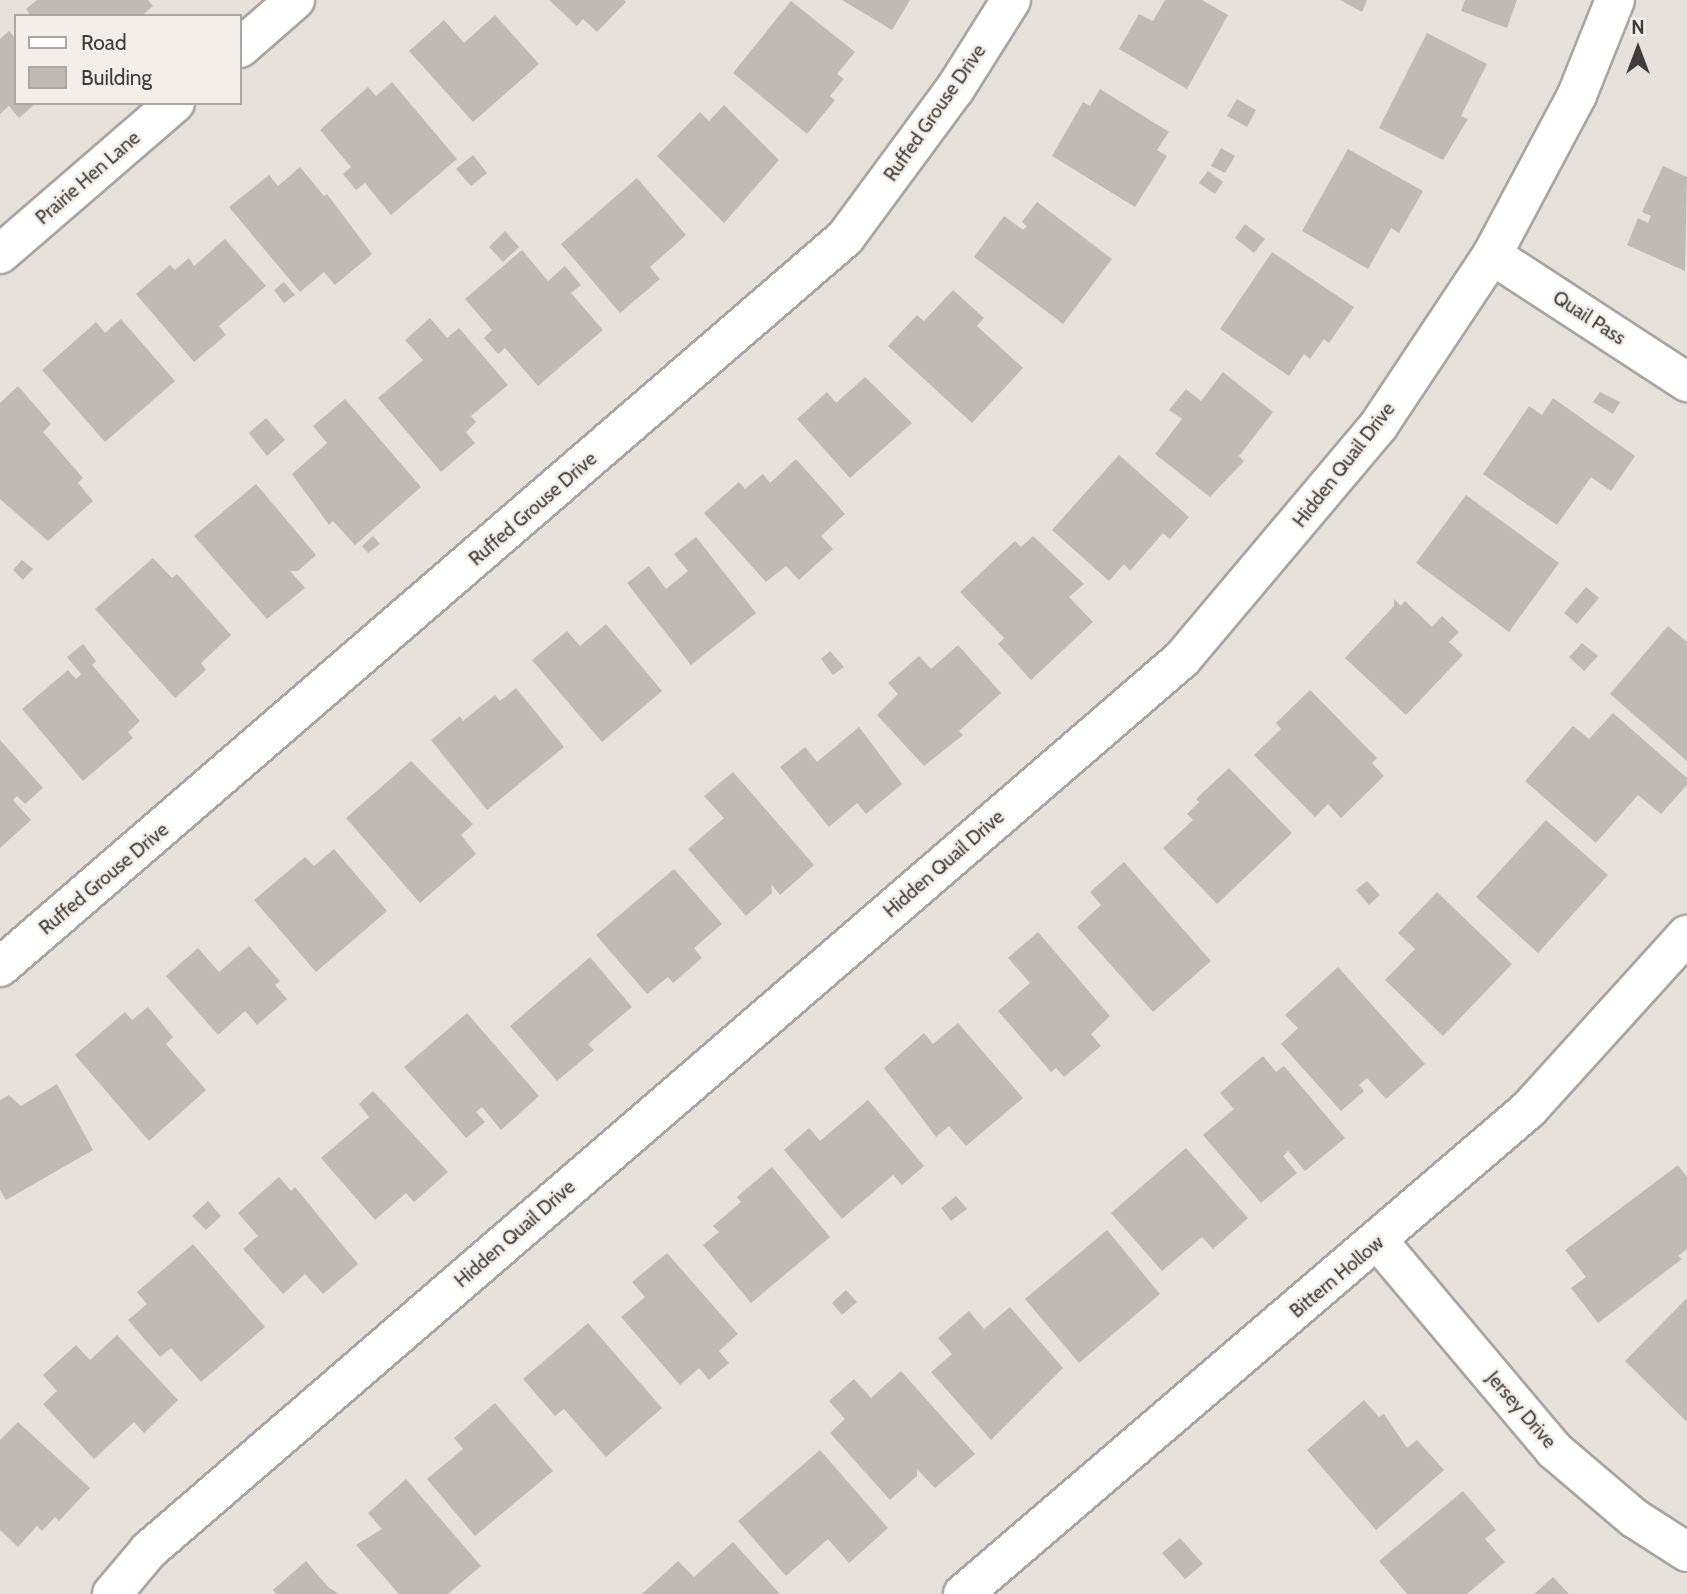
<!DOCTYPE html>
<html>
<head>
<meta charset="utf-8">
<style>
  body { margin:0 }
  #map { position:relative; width:1687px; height:1594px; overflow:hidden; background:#e7e1dc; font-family:Cabin,sans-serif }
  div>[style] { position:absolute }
  .building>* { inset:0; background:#c0b9b6 }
  .roads { filter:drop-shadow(2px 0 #aaa5a0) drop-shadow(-2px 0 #aaa5a0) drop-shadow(0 2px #aaa5a0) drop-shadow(0 -2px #aaa5a0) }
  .minor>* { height:38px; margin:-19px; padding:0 19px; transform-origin:19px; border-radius:19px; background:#fff }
  .tertiary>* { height:38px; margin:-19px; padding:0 19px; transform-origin:19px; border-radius:19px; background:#fff }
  span { translate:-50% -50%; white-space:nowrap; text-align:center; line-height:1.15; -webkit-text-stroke:5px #f4eee9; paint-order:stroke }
  .street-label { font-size:19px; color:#3f3c3b }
  .legend { position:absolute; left:14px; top:14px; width:228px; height:91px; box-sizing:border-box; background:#f4eee9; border:2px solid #aca7a3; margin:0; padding:9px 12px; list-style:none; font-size:21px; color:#3f3c3b }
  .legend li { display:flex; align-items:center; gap:14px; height:35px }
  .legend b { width:35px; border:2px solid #aca7a3 }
  .north { position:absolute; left:1603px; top:14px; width:70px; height:70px; -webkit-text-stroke:5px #f4eee9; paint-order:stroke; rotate:0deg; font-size:19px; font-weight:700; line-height:28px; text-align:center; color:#3f3c3b }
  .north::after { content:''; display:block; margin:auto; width:24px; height:32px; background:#3f3c3b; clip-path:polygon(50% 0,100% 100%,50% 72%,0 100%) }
</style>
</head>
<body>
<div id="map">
  <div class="building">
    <div style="clip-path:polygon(37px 0,148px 0,153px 6px,141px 16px,31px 16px,26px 9px)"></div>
    <div style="clip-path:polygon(549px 0,624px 0,626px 2px,597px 32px,583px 19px,577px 26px)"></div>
    <div style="clip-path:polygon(842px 0,910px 0,892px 30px)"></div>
    <div style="clip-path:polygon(1165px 0,1202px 0,1228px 15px,1187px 89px,1119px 49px,1139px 14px,1153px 21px)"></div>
    <div style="clip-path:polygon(1340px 0,1367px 0,1362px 12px)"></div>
    <div style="clip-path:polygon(1465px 0,1517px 0,1507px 28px,1461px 11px)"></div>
    <div style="clip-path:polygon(791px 1px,855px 52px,837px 74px,844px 79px,830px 96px,835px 100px,807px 134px,733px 73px)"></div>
    <div style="clip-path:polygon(495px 15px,539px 64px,473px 122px,409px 51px,444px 20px,464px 43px)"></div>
    <div style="clip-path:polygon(9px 31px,16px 39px,16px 103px,36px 103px,19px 118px,9px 106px,0 114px,0 39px)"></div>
    <div style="clip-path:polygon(1427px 33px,1487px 64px,1461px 116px,1468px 119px,1443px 160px,1379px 128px)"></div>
    <div style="clip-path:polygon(392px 82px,457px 159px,391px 215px,365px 183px,356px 190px,343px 174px,351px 167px,320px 130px,368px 87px,376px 96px)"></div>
    <div style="clip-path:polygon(1100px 89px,1169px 132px,1157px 150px,1167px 156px,1135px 207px,1052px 156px,1083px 102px,1090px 106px)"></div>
    <div style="clip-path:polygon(1237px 99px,1256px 110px,1247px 127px,1227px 116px)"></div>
    <div style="clip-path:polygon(724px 105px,779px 160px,724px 223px,657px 156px,700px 112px,709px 121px)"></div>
    <div style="clip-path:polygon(1221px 148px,1235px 156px,1225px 173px,1211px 166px)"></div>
    <div style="clip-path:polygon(1348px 149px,1423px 191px,1399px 233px,1391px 228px,1368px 269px,1302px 231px)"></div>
    <div style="clip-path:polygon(473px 155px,487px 173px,471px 186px,456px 169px)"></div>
    <div style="clip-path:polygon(1663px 166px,1687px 177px,1685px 271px,1627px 245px,1638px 218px,1648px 223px,1651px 216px,1642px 212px)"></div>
    <div style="clip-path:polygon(300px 167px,324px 196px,327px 194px,372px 254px,335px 285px,324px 272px,300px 292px,229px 207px,269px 175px,278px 186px)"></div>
    <div style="clip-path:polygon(1208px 171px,1223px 182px,1215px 194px,1199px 183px)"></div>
    <div style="clip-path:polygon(637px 178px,686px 235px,650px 267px,660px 279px,620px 313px,561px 244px)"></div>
    <div style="clip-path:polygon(1037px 202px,1112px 259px,1063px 324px,974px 257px,1004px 216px,1023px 230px,1027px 226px,1022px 222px)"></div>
    <div style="clip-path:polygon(1245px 224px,1265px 239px,1254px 253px,1235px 238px)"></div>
    <div style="clip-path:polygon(505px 231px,519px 247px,503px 262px,489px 247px)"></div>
    <div style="clip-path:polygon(225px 239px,266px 286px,219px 326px,226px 335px,194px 362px,136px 294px,170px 265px,175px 270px,189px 258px,194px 266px)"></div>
    <div style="clip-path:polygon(522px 250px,548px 281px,565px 266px,581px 285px,571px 293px,603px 330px,538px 386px,505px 348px,498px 354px,484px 338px,492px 330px,465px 299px)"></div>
    <div style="clip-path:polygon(1272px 252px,1354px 307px,1329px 343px,1324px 339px,1310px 359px,1304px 354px,1289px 376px,1220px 329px)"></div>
    <div style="clip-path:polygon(284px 282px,295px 295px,284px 303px,274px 290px)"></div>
    <div style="clip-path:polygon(953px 290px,984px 318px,977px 326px,1023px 368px,972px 423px,888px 346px,917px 315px,924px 321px)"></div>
    <div style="clip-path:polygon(430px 318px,447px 338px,459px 328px,508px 385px,471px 416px,476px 422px,466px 432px,475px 443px,441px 472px,378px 398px,423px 360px,405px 340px)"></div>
    <div style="clip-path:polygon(121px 319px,175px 381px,105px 442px,42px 370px,96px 322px,105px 333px)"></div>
    <div style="clip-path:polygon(1223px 372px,1273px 412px,1239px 456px,1244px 461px,1210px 497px,1155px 454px,1182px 419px,1169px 410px,1186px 389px,1201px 401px)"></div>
    <div style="clip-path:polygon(865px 377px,912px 423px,850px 478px,797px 419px,827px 392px,836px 403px)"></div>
    <div style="clip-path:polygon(18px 386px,51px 424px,43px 432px,83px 478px,78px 483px,93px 501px,48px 541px,0 499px,0 403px)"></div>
    <div style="clip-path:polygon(1600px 392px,1620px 402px,1613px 414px,1593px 402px)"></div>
    <div style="clip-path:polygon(1553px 398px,1635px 456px,1611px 491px,1591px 477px,1557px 525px,1483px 474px,1529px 406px,1542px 415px)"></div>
    <div style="clip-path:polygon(345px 399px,421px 487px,355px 545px,333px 521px,329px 525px,292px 474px,327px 443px,313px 426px)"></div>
    <div style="clip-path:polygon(266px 418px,285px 440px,267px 456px,249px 433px)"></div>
    <div style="clip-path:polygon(1119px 455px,1189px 517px,1170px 539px,1163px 533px,1130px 571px,1124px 564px,1109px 581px,1052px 530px)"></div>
    <div style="clip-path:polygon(796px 459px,845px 514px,821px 536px,833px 549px,799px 580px,786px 566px,766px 582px,704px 513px,739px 482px,745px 489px,763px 474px,770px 483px)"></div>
    <div style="clip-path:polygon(256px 484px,316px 555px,298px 571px,290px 571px,305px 588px,267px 619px,194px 536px)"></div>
    <div style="clip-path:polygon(1466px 495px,1559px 563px,1509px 632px,1416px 563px)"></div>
    <div style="clip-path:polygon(373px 536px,380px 544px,368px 553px,362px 546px)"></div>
    <div style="clip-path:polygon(1033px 536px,1084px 584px,1069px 597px,1093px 622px,1031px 680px,998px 644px,1004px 638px,960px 592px,1015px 541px,1021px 547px)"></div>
    <div style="clip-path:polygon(696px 537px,756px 613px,691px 665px,627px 583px,649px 566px,666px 589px,688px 571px,674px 554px)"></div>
    <div style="clip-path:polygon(153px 558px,172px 578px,177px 574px,231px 635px,201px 663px,206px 670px,175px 698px,95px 609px)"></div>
    <div style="clip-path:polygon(22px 560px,33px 569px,23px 580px,13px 570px)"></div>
    <div style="clip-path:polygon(1586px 587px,1599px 598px,1577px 624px,1564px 613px)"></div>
    <div style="clip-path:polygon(1394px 599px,1401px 606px,1405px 601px,1432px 627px,1442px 616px,1459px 632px,1449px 642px,1463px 655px,1406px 715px,1345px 658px,1394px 606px)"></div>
    <div style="clip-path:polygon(606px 624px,662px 691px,602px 742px,532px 660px,567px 631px,580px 646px)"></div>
    <div style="clip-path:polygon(1668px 626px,1687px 642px,1687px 761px,1610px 694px)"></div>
    <div style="clip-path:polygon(1582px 643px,1598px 656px,1584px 671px,1569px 657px)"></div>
    <div style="clip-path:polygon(83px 644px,96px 661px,92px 665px,140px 721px,128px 732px,133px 738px,83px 781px,22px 709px,68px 670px,76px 679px,81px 674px,67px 657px)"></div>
    <div style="clip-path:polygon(958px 645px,1001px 693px,959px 731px,963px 735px,924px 766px,877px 715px,898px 694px,888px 683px,919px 656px,931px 669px)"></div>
    <div style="clip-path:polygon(830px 651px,844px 667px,833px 675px,821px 659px)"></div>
    <div style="clip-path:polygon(516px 688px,564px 747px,487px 810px,431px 740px,460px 716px,463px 721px,495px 695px,500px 701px)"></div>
    <div style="clip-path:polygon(1310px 690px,1377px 758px,1372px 763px,1384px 776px,1341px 818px,1328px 804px,1315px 817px,1254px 755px,1281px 729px,1276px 723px)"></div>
    <div style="clip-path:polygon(1613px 713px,1687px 778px,1687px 785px,1661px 814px,1638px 795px,1596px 843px,1525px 781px,1573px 726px,1589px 739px)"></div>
    <div style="clip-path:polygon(859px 727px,902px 784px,866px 814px,857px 803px,829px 827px,780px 767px,805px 747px,817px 762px)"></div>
    <div style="clip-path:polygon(0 740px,43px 788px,25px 804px,17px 796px,13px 800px,31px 820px,0 848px)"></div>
    <div style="clip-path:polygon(411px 761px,473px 824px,461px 835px,476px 854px,420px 903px,346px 818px)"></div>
    <div style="clip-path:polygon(1229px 768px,1292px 833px,1217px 904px,1163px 848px,1193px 820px,1187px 814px,1199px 802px,1196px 799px)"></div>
    <div style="clip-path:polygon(733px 772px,814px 865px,780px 895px,771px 884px,772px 893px,746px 916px,688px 849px,724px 818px,704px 796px)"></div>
    <div style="clip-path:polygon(1546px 820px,1608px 875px,1538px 953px,1476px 897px)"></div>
    <div style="clip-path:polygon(334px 849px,387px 911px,316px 972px,254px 900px,305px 857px,314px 866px)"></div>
    <div style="clip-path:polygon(1124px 862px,1211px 961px,1153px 1012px,1077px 927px,1101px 905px,1090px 892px)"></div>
    <div style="clip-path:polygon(674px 869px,722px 924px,694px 948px,702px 958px,673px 983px,668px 977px,647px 994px,596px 935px)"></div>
    <div style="clip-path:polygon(1367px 881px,1380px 895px,1369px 905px,1356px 890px)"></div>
    <div style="clip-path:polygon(1437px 892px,1512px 964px,1443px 1036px,1385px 980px,1415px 949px,1398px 933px)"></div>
    <div style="clip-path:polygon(1038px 932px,1110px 1016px,1091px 1034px,1101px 1046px,1064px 1077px,1056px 1068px,1051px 1072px,998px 1011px,1030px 983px,1008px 958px)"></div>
    <div style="clip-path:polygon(249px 946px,280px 981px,275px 985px,287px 999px,257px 1025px,245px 1011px,218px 1035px,166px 976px,198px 948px,219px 972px)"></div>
    <div style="clip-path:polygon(590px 957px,632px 1007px,588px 1044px,594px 1050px,557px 1081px,510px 1026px)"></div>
    <div style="clip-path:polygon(1338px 967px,1425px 1064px,1386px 1099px,1367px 1078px,1359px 1085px,1364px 1091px,1341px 1111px,1281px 1044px,1298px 1028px,1285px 1015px)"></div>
    <div style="clip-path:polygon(148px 1007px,173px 1037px,166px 1044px,206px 1090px,149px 1141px,75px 1055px,125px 1012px,132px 1020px)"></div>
    <div style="clip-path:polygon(467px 1013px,539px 1096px,501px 1130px,482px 1107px,476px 1112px,485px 1122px,466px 1138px,404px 1067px)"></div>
    <div style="clip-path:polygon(958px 1023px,1023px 1098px,966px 1146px,949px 1126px,936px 1137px,884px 1068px,924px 1033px,933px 1044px)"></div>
    <div style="clip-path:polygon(1263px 1056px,1276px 1072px,1284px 1066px,1345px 1138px,1305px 1171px,1288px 1151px,1283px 1156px,1297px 1173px,1261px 1203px,1203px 1135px,1234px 1109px,1220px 1093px)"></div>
    <div style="clip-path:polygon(57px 1084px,93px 1150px,6px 1200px,0 1190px,0 1100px,9px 1095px,21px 1106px)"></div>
    <div style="clip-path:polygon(373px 1091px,448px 1172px,414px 1202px,406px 1193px,375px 1220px,321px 1158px,369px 1117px,359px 1104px)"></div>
    <div style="clip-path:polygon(868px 1100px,924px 1166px,902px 1185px,893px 1175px,842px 1219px,784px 1150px,809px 1128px,820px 1141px)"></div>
    <div style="clip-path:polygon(1186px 1148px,1248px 1218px,1213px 1249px,1202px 1237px,1162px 1271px,1111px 1213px)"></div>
    <div style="clip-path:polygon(1678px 1165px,1687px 1177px,1687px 1249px,1678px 1256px,1682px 1259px,1598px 1323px,1571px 1288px,1586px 1277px,1565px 1250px)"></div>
    <div style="clip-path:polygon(772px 1167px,830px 1237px,751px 1303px,703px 1245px,719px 1232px,713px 1226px,741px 1202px,737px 1197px)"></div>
    <div style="clip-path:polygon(279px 1177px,291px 1191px,295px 1187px,358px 1264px,323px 1294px,305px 1274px,283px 1294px,243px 1249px,258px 1236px,238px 1213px)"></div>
    <div style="clip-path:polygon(956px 1196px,967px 1209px,951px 1221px,941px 1208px)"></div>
    <div style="clip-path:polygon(208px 1201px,221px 1216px,206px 1230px,192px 1216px)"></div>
    <div style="clip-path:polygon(1107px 1230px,1160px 1294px,1079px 1363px,1025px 1299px)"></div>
    <div style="clip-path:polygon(193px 1244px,265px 1327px,201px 1382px,171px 1348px,160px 1357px,128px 1320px,147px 1304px,137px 1292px)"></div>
    <div style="clip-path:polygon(667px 1253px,738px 1334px,719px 1351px,729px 1363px,709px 1380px,699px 1368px,680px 1385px,621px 1317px,645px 1297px,632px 1282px)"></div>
    <div style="clip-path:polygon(846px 1290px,857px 1302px,842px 1315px,832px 1303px)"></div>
    <div style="clip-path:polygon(1687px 1298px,1687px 1422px,1625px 1361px)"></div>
    <div style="clip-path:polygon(1010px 1307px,1063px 1368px,991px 1440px,931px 1372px,952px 1354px,938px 1338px,969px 1311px,984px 1329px)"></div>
    <div style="clip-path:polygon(588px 1323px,662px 1408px,606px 1457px,564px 1409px,555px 1416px,523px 1379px)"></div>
    <div style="clip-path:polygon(117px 1335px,178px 1400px,144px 1433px,134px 1422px,94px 1459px,43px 1404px,57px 1391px,43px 1375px,76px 1345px,90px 1360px)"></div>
    <div style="clip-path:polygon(901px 1371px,975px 1454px,935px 1488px,917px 1469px,917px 1476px,890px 1500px,830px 1433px,845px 1419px,829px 1401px,854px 1379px,871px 1398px)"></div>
    <div style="clip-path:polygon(1364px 1400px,1379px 1417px,1384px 1414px,1407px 1448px,1417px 1440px,1444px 1470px,1376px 1530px,1307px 1450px)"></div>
    <div style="clip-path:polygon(495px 1403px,553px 1471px,475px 1536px,427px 1479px,463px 1449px,454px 1438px)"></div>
    <div style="clip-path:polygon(18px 1422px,90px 1488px,59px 1521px,55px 1517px,42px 1531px,37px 1526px,18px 1547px,0 1530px,0 1440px)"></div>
    <div style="clip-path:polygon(820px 1450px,888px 1528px,849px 1563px,828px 1539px,786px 1576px,738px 1521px)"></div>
    <div style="clip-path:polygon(406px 1479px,481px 1566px,448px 1594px,399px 1594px,356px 1545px,382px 1529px,368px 1513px)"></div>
    <div style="clip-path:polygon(1463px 1491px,1496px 1530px,1485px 1539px,1505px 1562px,1467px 1594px,1407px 1594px,1379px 1561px)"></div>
    <div style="clip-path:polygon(1180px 1538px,1203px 1564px,1185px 1579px,1162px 1553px)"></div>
    <div style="clip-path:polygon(733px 1542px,780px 1594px,642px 1594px,678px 1561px,694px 1577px)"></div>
    <div style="clip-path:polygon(306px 1561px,328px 1587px,339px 1594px,276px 1594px,273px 1590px)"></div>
    <div style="clip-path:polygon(1553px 1577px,1569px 1594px,1534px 1594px)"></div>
  </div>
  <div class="roads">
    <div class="minor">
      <div style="left:240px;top:48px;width:73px;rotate:-41.1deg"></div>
      <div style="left:0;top:254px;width:231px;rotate:-40.8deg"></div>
      <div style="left:1492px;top:255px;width:233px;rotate:33.1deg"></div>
      <div style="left:0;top:967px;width:1116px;rotate:-40.79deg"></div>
      <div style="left:845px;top:238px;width:185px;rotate:-53.6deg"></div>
      <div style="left:955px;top:89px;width:105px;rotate:-57.8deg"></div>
      <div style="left:1379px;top:1242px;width:272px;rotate:49.9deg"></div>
      <div style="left:1554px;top:1450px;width:105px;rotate:40.4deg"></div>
      <div style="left:1634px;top:1518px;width:63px;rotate:32.7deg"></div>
      <div style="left:112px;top:1594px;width:57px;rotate:-49.9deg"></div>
      <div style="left:149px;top:1550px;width:1364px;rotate:-40.78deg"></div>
      <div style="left:1182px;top:659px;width:306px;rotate:-49.9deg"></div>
      <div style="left:1379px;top:425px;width:204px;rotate:-56.4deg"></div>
      <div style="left:1492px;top:255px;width:181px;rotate:-62deg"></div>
      <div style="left:1577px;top:95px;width:102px;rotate:-68.2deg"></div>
    </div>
    <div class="tertiary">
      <div style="left:963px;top:1594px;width:745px;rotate:-40.59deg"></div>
      <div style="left:1529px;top:1109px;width:235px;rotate:-47.8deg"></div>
    </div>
  </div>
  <div class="street-label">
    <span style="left:935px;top:113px;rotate:-55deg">Ruffed Grouse Drive</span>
    <span style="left:88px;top:178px;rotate:-41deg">Prairie Hen Lane</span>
    <span style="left:1589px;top:318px;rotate:33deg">Quail Pass</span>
    <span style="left:1344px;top:465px;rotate:-52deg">Hidden Quail Drive</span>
    <span style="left:533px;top:509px;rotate:-41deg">Ruffed Grouse Drive</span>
    <span style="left:944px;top:864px;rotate:-41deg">Hidden Quail Drive</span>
    <span style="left:104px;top:879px;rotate:-40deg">Ruffed Grouse Drive</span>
    <span style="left:515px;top:1234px;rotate:-41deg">Hidden Quail Drive</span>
    <span style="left:1337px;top:1277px;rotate:-40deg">Bittern Hollow</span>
    <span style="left:1521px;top:1410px;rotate:49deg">Jersey Drive</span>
  </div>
  <ul class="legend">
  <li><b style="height:9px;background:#fff"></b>Road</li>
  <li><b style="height:19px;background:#c0b9b6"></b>Building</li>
  </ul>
  <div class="north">N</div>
</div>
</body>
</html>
